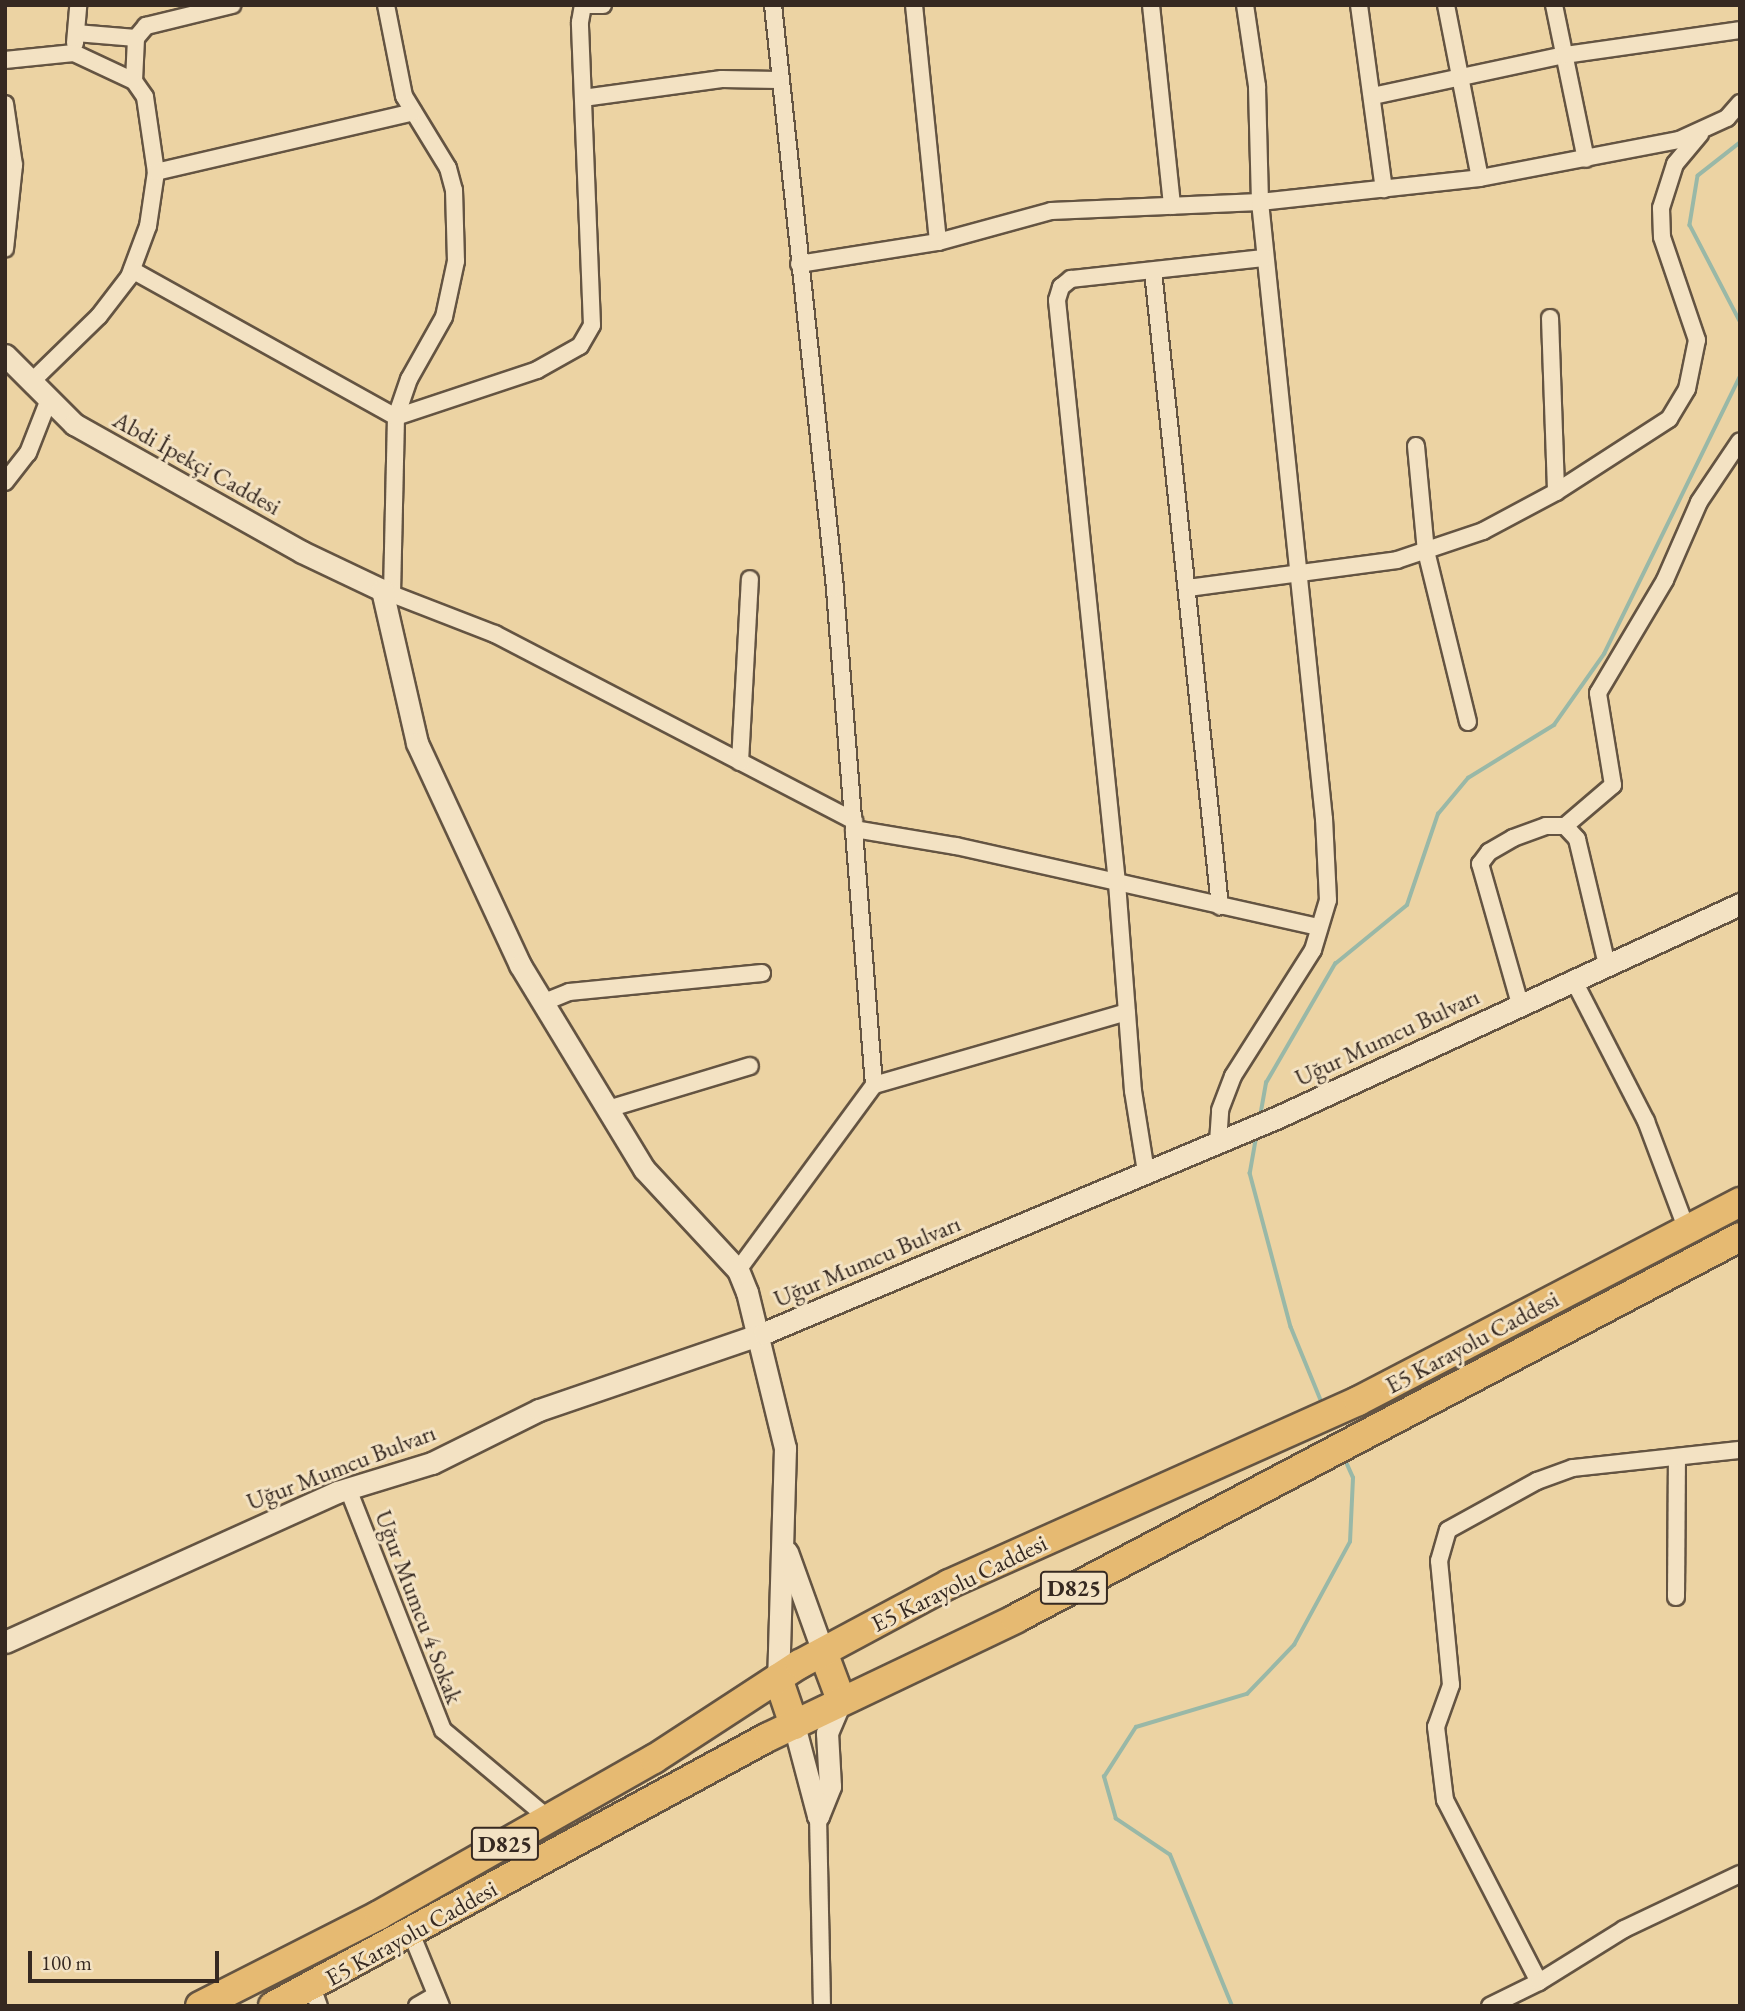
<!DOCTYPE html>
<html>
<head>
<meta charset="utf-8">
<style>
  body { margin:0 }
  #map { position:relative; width:1745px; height:2011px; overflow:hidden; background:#ecd3a3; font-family:"EB Garamond",serif }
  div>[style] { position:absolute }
  .stream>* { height:3.5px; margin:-1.75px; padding:0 1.75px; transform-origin:1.75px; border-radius:1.75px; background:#99b8a7 }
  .roads { filter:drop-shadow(2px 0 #645442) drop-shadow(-2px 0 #645442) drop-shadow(0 2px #645442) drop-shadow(0 -2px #645442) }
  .street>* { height:16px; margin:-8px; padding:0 8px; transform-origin:8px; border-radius:8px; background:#f3e2c3 }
  .secondary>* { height:21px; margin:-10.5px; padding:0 10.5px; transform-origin:10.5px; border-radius:10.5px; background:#f3e2c3 }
  .highway>* { height:28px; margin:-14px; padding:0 14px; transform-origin:14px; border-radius:14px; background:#e6ba72 }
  span { translate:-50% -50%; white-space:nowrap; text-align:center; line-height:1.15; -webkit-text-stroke:6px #f3e2c3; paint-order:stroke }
  .shield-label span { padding:2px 5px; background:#f3e2c3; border:2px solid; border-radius:5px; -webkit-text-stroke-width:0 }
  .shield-label { font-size:23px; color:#362921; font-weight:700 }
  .street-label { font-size:24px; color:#362921 }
  .frame { position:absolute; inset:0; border:7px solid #362921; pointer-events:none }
  .scale { position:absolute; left:28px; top:1951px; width:191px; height:32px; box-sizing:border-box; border:4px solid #362921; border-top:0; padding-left:9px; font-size:21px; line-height:24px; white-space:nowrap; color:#362921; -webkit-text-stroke:5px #f3e2c3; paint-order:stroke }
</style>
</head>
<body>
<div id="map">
  <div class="stream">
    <div style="left:1740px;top:143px;width:53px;rotate:141.8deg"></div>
    <div style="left:1698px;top:176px;width:50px;rotate:99.3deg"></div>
    <div style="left:1690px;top:225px;width:108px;rotate:62.5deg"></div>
    <div style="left:1260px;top:1117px;width:35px;rotate:-80deg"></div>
    <div style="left:1266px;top:1083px;width:138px;rotate:-59.9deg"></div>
    <div style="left:1335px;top:964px;width:93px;rotate:-39.3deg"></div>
    <div style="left:1407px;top:905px;width:96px;rotate:-71.2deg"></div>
    <div style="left:1438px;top:814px;width:47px;rotate:-50.2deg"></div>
    <div style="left:1468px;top:778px;width:101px;rotate:-31.6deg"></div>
    <div style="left:1554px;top:725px;width:87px;rotate:-54.8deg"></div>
    <div style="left:1604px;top:654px;width:309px;rotate:-63.9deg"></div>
    <div style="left:1257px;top:1135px;width:39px;rotate:100deg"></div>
    <div style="left:1250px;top:1173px;width:159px;rotate:75.1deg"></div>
    <div style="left:1291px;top:1327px;width:84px;rotate:67.7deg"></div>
    <div style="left:1232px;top:2006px;width:163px;rotate:-112.3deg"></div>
    <div style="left:1170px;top:1855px;width:65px;rotate:-146.3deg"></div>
    <div style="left:1116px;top:1819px;width:44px;rotate:-105.9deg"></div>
    <div style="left:1104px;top:1777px;width:59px;rotate:-57.4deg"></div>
    <div style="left:1136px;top:1727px;width:116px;rotate:-16.6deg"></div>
    <div style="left:1247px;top:1694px;width:68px;rotate:-46.2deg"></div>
    <div style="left:1294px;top:1645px;width:117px;rotate:-61.5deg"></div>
    <div style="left:1350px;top:1542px;width:64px;rotate:-87.3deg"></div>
    <div style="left:1353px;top:1478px;width:22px;rotate:-114deg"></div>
  </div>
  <div class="roads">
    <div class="street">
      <div style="left:386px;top:5px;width:93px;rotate:78.8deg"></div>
      <div style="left:404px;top:96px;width:84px;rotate:58.6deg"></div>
      <div style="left:448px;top:168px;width:23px;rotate:75deg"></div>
      <div style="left:454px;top:190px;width:71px;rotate:88.4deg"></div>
      <div style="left:456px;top:261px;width:57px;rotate:102.1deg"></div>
      <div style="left:444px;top:317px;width:71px;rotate:119.4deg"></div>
      <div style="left:409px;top:379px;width:40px;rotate:108.9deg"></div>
      <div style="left:396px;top:417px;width:177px;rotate:91.3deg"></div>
      <div style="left:589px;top:5px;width:14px"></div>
      <div style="left:914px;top:5px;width:238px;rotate:84.2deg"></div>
      <div style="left:1151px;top:5px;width:202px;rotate:84deg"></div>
      <div style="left:1359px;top:5px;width:186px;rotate:82.3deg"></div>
      <div style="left:1446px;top:5px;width:176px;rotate:78.9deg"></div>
      <div style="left:1554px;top:5px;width:157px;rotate:78.3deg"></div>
      <div style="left:76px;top:33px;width:60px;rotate:4.8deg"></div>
      <div style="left:75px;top:43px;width:38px;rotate:-85deg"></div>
      <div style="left:5px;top:60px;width:69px;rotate:-5.8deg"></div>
      <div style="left:74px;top:53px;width:66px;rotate:25deg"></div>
      <div style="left:134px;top:81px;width:19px;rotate:55deg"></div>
      <div style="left:145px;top:97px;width:76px;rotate:81.7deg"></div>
      <div style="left:156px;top:172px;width:55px;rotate:98.4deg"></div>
      <div style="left:148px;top:226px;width:54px;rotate:110.4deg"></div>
      <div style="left:129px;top:277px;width:49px;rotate:127.6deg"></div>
      <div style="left:99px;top:316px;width:96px;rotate:135.8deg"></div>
      <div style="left:134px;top:81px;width:43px;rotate:-87.3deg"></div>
      <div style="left:136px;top:38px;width:16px;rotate:-50deg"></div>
      <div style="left:146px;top:26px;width:89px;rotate:-13.7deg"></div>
      <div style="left:1373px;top:96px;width:196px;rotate:-12.1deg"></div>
      <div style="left:1565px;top:55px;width:177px;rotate:-8.1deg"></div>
      <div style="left:583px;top:98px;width:140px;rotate:-7.8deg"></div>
      <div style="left:722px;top:79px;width:56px;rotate:1deg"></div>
      <div style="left:5px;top:104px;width:62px;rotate:81.6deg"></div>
      <div style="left:14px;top:165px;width:84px;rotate:96.1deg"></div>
      <div style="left:156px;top:172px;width:264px;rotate:-13.1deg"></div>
      <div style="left:799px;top:264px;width:141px;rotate:-9deg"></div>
      <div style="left:938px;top:242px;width:117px;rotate:-15.3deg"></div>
      <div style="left:1051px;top:211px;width:209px;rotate:-2.5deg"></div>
      <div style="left:1260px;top:202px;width:221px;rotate:-6.2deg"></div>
      <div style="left:1480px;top:178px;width:203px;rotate:-10.8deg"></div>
      <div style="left:1679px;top:140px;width:53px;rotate:-24.6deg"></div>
      <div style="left:1727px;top:118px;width:20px;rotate:-49deg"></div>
      <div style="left:132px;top:270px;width:302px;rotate:29.1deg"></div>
      <div style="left:396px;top:417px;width:149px;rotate:-18.4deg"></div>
      <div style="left:537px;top:370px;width:49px;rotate:-29.2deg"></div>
      <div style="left:580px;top:346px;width:24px;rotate:-60deg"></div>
      <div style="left:592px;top:325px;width:303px;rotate:-92.3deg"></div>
      <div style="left:580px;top:22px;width:17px;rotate:-80deg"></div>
      <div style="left:1153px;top:271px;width:639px;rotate:83.98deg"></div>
      <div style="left:1550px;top:318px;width:174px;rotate:88deg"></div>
      <div style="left:1416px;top:446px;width:105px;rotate:84.6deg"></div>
      <div style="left:1426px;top:551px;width:176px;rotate:76.2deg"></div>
      <div style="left:5px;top:482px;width:37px;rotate:-52deg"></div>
      <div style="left:28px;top:453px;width:55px;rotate:-68.6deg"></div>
      <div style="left:1188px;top:588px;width:211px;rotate:-7.6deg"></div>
      <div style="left:1397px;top:560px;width:91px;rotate:-18.6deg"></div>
      <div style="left:1483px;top:531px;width:83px;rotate:-28.1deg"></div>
      <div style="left:1556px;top:492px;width:135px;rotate:-32.9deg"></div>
      <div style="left:1669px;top:419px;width:35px;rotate:-59deg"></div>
      <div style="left:1687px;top:389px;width:50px;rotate:-78.5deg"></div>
      <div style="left:1697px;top:340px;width:109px;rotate:-108.8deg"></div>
      <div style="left:1662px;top:237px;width:29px;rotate:-92deg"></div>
      <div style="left:1661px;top:208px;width:46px;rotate:-72.3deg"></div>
      <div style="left:1675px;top:164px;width:39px;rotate:-50deg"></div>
      <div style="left:384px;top:591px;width:119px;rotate:21.2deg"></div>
      <div style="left:495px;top:634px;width:405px;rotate:27.5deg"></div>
      <div style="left:740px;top:762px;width:183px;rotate:-86.9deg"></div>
      <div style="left:1565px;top:826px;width:63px;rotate:-40.5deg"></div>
      <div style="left:1613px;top:785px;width:93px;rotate:-99.3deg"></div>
      <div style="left:1598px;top:693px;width:131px;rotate:-59.3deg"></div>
      <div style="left:1665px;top:580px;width:85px;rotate:-66.4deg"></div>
      <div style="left:1699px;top:502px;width:73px;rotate:-56.1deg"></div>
      <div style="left:854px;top:829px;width:103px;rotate:9.5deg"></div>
      <div style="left:956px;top:846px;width:370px;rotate:12.6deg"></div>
      <div style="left:1573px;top:979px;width:160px;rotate:62.8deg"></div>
      <div style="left:1646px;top:1121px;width:116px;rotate:69.4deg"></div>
      <div style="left:542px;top:1003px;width:29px;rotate:-22deg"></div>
      <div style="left:569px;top:992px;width:194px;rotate:-5.6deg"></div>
      <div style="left:1520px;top:1004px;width:146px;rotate:-105.9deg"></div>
      <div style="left:1480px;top:864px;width:15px;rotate:-53deg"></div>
      <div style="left:1489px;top:852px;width:28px;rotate:-30deg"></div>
      <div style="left:1513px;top:838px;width:35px;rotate:-20deg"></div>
      <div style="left:1546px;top:826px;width:19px"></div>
      <div style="left:1565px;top:826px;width:18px;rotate:47deg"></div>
      <div style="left:1577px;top:839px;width:130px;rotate:76.6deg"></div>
      <div style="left:874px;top:1085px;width:263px;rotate:-16.1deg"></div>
      <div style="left:611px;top:1108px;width:145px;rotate:-16.8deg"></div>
      <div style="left:1218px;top:1142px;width:32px;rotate:-86deg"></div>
      <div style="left:1220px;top:1110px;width:36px;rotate:-69deg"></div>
      <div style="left:1233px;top:1076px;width:149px;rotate:-57.6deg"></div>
      <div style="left:1313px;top:950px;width:52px;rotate:-73.3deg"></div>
      <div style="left:1328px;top:900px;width:81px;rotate:-92.8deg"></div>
      <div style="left:1324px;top:819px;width:620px;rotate:-95.92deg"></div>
      <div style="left:1260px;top:202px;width:116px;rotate:-91.5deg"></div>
      <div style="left:1257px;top:86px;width:82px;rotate:-98.4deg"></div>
      <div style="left:1146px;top:1172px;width:82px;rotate:-99.1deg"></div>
      <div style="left:1133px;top:1091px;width:209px;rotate:-94.4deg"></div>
      <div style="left:1117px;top:883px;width:586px;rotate:-95.88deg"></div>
      <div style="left:1057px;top:300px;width:14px;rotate:-73deg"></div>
      <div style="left:1061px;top:287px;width:13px;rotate:-39deg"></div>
      <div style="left:1071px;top:279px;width:195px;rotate:-6.2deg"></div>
      <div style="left:738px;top:1270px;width:230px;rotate:-53.7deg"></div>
      <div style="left:874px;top:1085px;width:499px;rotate:-94.5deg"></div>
      <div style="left:835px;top:588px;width:586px;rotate:-96.07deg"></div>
      <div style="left:348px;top:1489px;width:259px;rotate:68.5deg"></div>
      <div style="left:443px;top:1730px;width:138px;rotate:40deg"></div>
      <div style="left:1676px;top:1597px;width:138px;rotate:-89.6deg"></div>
      <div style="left:818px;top:1816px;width:190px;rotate:88.8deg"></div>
      <div style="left:411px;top:1933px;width:79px;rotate:67.7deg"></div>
      <div style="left:1539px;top:1982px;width:205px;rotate:-117.3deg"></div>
      <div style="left:1445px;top:1800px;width:74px;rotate:-97deg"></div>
      <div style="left:1436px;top:1727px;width:45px;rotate:-70.3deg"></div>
      <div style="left:1451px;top:1685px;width:125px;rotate:-95.5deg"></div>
      <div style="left:1439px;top:1561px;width:32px;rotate:-74deg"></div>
      <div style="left:1448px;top:1530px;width:102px;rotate:-28.8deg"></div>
      <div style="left:1537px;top:1481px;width:38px;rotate:-20deg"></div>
      <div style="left:1573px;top:1468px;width:168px;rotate:-6.2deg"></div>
      <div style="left:312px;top:1987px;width:20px;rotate:70deg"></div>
      <div style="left:417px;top:2006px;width:22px;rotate:-30deg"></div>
      <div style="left:1490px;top:2006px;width:55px;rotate:-26.1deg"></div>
      <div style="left:1539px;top:1982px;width:100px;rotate:-31.9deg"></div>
      <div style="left:1624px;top:1929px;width:128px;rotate:-25.4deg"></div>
    </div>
    <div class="secondary">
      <div style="left:5px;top:355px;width:98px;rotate:45deg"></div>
      <div style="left:74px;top:424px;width:261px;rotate:29.3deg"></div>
      <div style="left:302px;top:552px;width:89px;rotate:25.4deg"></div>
      <div style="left:382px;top:590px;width:157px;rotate:77.1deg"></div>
      <div style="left:417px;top:743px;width:245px;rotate:65.1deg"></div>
      <div style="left:520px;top:965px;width:239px;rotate:58.7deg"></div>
      <div style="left:644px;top:1169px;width:138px;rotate:47.1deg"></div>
      <div style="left:738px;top:1270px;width:24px;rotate:68deg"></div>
      <div style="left:747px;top:1292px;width:161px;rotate:76.3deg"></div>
      <div style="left:785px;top:1448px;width:230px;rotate:91.7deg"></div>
      <div style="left:787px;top:1552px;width:106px;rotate:70.2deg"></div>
      <div style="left:5px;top:1642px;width:364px;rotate:-24.3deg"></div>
      <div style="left:337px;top:1492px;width:99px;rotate:-17deg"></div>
      <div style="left:432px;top:1463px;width:119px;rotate:-26.4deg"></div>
      <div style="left:539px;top:1410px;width:238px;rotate:-18.9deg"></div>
      <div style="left:764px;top:1333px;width:558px;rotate:-22.79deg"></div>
      <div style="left:1278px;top:1117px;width:509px;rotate:-24.75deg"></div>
      <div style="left:794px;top:1725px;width:94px;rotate:75.2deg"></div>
      <div style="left:818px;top:1816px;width:32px;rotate:-68deg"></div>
      <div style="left:830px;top:1786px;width:53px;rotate:-93.2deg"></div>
      <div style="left:827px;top:1733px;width:36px;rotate:-67deg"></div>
    </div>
    <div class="highway">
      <div style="left:823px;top:1652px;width:51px;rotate:69.4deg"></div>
      <div style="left:778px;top:1678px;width:50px;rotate:71.2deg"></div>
      <div style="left:200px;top:2006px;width:201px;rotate:-26.9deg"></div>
      <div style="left:379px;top:1915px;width:316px;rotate:-29.6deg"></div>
      <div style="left:654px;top:1759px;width:174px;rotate:-33.1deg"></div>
      <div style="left:800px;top:1664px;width:169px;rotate:-28.2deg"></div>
      <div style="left:949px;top:1584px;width:448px;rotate:-24.1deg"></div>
      <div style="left:1358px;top:1401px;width:431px;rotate:-27.5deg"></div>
      <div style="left:273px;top:2006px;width:563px;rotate:-28.52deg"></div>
      <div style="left:768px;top:1737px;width:274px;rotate:-25.5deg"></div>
      <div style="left:1015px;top:1619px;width:819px;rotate:-27.78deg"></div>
    </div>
  </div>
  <div class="shield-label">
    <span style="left:1074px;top:1588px">D825</span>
    <span style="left:505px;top:1844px">D825</span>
  </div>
  <div class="street-label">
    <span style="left:197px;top:463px;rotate:29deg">Abdi İpekçi Caddesi</span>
    <span style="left:1387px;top:1037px;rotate:-25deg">Uğur Mumcu Bulvarı</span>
    <span style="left:867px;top:1261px;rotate:-23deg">Uğur Mumcu Bulvarı</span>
    <span style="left:1472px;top:1342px;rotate:-28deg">E5 Karayolu Caddesi</span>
    <span style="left:341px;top:1467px;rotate:-21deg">Uğur Mumcu Bulvarı</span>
    <span style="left:959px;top:1583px;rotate:-26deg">E5 Karayolu Caddesi</span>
    <span style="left:419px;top:1607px;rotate:69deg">Uğur Mumcu 4 Sokak</span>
    <span style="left:411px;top:1933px;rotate:-29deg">E5 Karayolu Caddesi</span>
  </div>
  <div class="frame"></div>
  <div class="scale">100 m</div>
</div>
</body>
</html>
